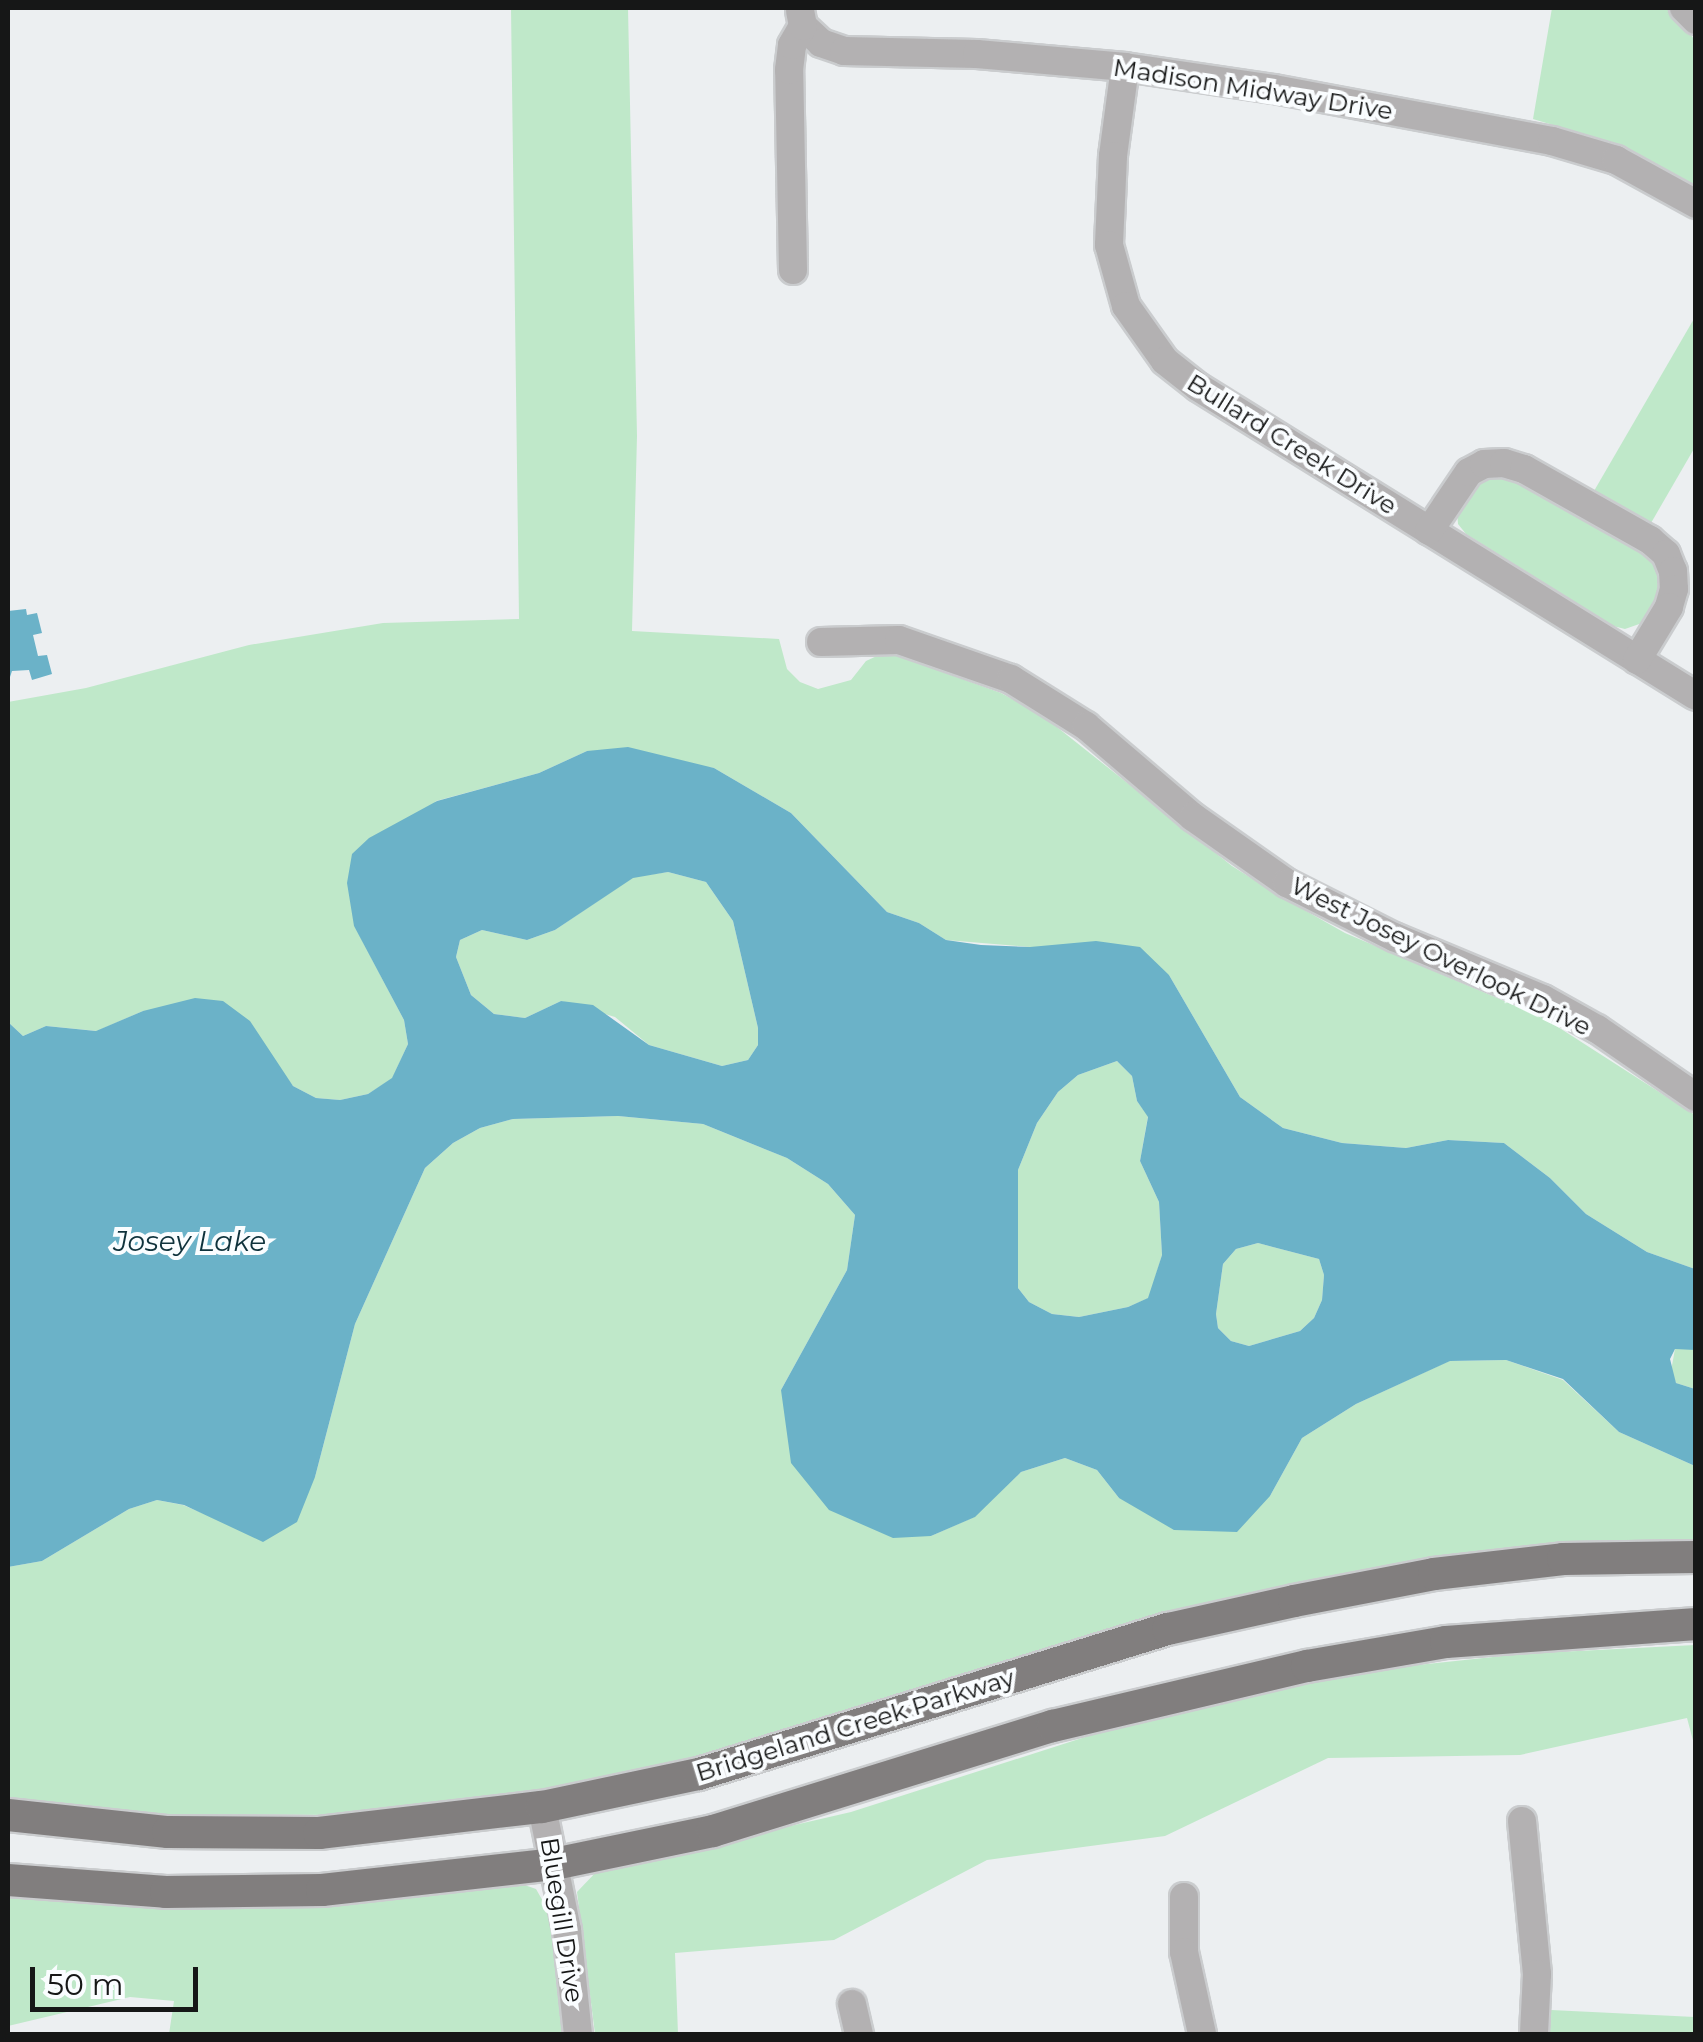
<!DOCTYPE html>
<html>
<head>
<meta charset="utf-8">
<style>
  body { margin:0 }
  #map { position:relative; width:1703px; height:2042px; overflow:hidden; background:#eceff1; font-family:Montserrat,sans-serif }
  div>[style] { position:absolute }
  .green>* { inset:0; background:#bfe8c9 }
  .water>* { inset:0; background:#6bb2c8 }
  .roads { filter:drop-shadow(2px 0 #caccce) drop-shadow(-2px 0 #caccce) drop-shadow(0 2px #caccce) drop-shadow(0 -2px #caccce) }
  .minor>* { height:28px; margin:-14px; padding:0 14px; transform-origin:14px; border-radius:14px; background:#b3b1b2 }
  .major>* { height:32px; margin:-16px; padding:0 16px; transform-origin:16px; border-radius:16px; background:#817e7e }
  span { translate:-50% -50%; white-space:nowrap; text-align:center; line-height:1.15; -webkit-text-stroke:8px #fafdff; paint-order:stroke }
  .street-label { font-size:25px; color:#161717 }
  .water-label { font-size:28px; color:#0f323c; font-style:italic }
  .frame { position:absolute; inset:0; border:10px solid #161717; pointer-events:none }
  .scale { position:absolute; left:30px; top:1967px; width:168px; height:45px; box-sizing:border-box; border:5px solid #161717; border-top:0; padding-left:12px; font-size:30px; line-height:35px; white-space:nowrap; color:#161717; -webkit-text-stroke:8px #fafdff; paint-order:stroke }
</style>
</head>
<body>
<div id="map">
  <div class="green">
    <div style="clip-path:polygon(511px 8px,628px 8px,637px 436px,632px 631px,779px 639px,787px 669px,800px 682px,818px 689px,851px 680px,866px 661px,879px 655px,896px 655px,1001px 693px,1043px 716px,1232px 866px,1285px 899px,1345px 933px,1544px 1018px,1695px 1115px,1695px 1269px,1647px 1252px,1586px 1214px,1550px 1178px,1504px 1143px,1448px 1140px,1406px 1148px,1342px 1143px,1283px 1128px,1240px 1097px,1169px 975px,1030px 947px,946px 940px,919px 923px,887px 912px,791px 813px,714px 768px,587px 751px,539px 773px,436px 801px,354px 925px,404px 1020px,408px 1044px,392px 1079px,368px 1094px,340px 1100px,316px 1098px,293px 1086px,270px 1056px,143px 1011px,97px 1031px,46px 1026px,23px 1036px,8px 1022px,8px 702px,86px 688px,249px 645px,383px 623px,519px 619px)"></div>
    <div style="clip-path:polygon(1552px 8px,1667px 8px,1695px 40px,1695px 186px,1619px 145px,1533px 119px)"></div>
    <div style="clip-path:polygon(1695px 317px,1695px 447px,1651px 523px,1594px 491px)"></div>
    <div style="clip-path:polygon(1500px 471px,1650px 552px,1659px 565px,1661px 592px,1645px 622px,1625px 629px,1613px 626px,1466px 534px,1458px 524px,1457px 511px,1475px 479px)"></div>
    <div style="clip-path:polygon(668px 872px,706px 882px,733px 921px,758px 1028px,758px 1045px,748px 1060px,722px 1066px,649px 1045px,615px 1017px,561px 1001px,525px 1018px,494px 1014px,471px 995px,456px 957px,460px 940px,482px 930px,527px 940px,555px 930px,633px 877px)"></div>
    <div style="clip-path:polygon(1117px 1061px,1132px 1076px,1137px 1101px,1148px 1116px,1140px 1161px,1159px 1202px,1162px 1255px,1149px 1298px,1128px 1307px,1079px 1317px,1052px 1314px,1029px 1302px,1018px 1288px,1018px 1170px,1037px 1123px,1058px 1092px,1078px 1075px)"></div>
    <div style="clip-path:polygon(618px 1116px,703px 1124px,787px 1158px,828px 1184px,855px 1215px,847px 1270px,781px 1390px,931px 1536px,974px 1517px,1021px 1472px,1065px 1458px,1097px 1470px,1119px 1498px,1270px 1496px,1302px 1438px,1356px 1404px,1449px 1361px,1506px 1360px,1563px 1380px,1619px 1432px,1695px 1466px,1695px 1551px,1469px 1562px,599px 1784px,346px 1815px,116px 1814px,8px 1803px,8px 1567px,42px 1561px,129px 1509px,157px 1500px,183px 1505px,221px 1521px,315px 1477px,355px 1324px,425px 1168px,453px 1143px,480px 1128px,513px 1119px)"></div>
    <div style="clip-path:polygon(1258px 1243px,1319px 1259px,1324px 1275px,1322px 1300px,1314px 1318px,1300px 1331px,1249px 1346px,1231px 1341px,1218px 1328px,1216px 1314px,1223px 1264px,1236px 1249px)"></div>
    <div style="clip-path:polygon(1686px 1347px,1695px 1350px,1695px 1389px,1676px 1383px,1671px 1371px,1675px 1349px)"></div>
    <div style="clip-path:polygon(1695px 1645px,1695px 1748px,1687px 1718px,1520px 1755px,1328px 1758px,1165px 1836px,987px 1860px,834px 1940px,675px 1953px,678px 2034px,595px 2034px,577px 1892px,598px 1870px,851px 1812px,1135px 1721px,1255px 1693px,1399px 1667px,1521px 1654px)"></div>
    <div style="clip-path:polygon(516px 1882px,536px 1889px,548px 1910px,564px 2034px,169px 2034px,174px 2001px,130px 1997px,8px 2026px,8px 1895px)"></div>
    <div style="clip-path:polygon(1551px 2010px,1695px 2017px,1695px 2034px,1548px 2034px)"></div>
  </div>
  <div class="water">
    <div style="clip-path:polygon(26px 609px,27px 615px,37px 613px,42px 633px,33px 635px,38px 656px,47px 655px,52px 674px,32px 680px,29px 670px,12px 671px,8px 683px,8px 611px)"></div>
    <div style="clip-path:polygon(evenodd,628px 747px,714px 768px,791px 813px,887px 912px,919px 923px,946px 940px,981px 945px,1030px 947px,1096px 941px,1140px 947px,1169px 975px,1240px 1097px,1283px 1128px,1342px 1143px,1406px 1148px,1448px 1140px,1504px 1143px,1550px 1178px,1586px 1214px,1647px 1252px,1695px 1269px,1695px 1350px,1675px 1349px,1670px 1359px,1676px 1383px,1695px 1389px,1695px 1466px,1619px 1432px,1563px 1379px,1506px 1360px,1450px 1361px,1356px 1404px,1302px 1438px,1270px 1496px,1237px 1532px,1174px 1530px,1119px 1498px,1097px 1470px,1065px 1458px,1021px 1472px,975px 1517px,931px 1536px,893px 1538px,829px 1510px,791px 1463px,781px 1390px,847px 1270px,855px 1215px,828px 1184px,787px 1158px,703px 1124px,618px 1116px,513px 1119px,480px 1128px,453px 1143px,425px 1168px,355px 1324px,315px 1477px,297px 1522px,263px 1542px,184px 1505px,157px 1500px,129px 1509px,42px 1561px,8px 1567px,8px 1022px,23px 1036px,46px 1026px,96px 1031px,143px 1011px,195px 998px,223px 1001px,250px 1021px,293px 1086px,316px 1098px,340px 1100px,368px 1094px,392px 1078px,408px 1044px,404px 1020px,354px 926px,347px 883px,352px 854px,369px 838px,437px 801px,539px 773px,587px 751px,628px 747px,668px 872px,706px 882px,733px 921px,758px 1028px,758px 1045px,748px 1060px,722px 1066px,649px 1045px,593px 1005px,561px 1001px,525px 1018px,494px 1014px,471px 995px,456px 957px,460px 940px,482px 930px,527px 940px,555px 930px,633px 878px,668px 872px,628px 747px,1117px 1061px,1132px 1076px,1137px 1101px,1148px 1117px,1140px 1161px,1159px 1202px,1162px 1255px,1148px 1298px,1128px 1307px,1079px 1317px,1052px 1314px,1029px 1302px,1018px 1288px,1018px 1170px,1037px 1123px,1058px 1092px,1078px 1075px,1117px 1061px,628px 747px,1258px 1243px,1319px 1259px,1324px 1275px,1322px 1300px,1314px 1318px,1300px 1331px,1249px 1346px,1231px 1341px,1218px 1328px,1216px 1314px,1223px 1264px,1236px 1249px,1258px 1243px)"></div>
  </div>
  <div class="roads">
    <div class="minor">
      <div style="left:1684px;top:8px;width:17px;rotate:45deg"></div>
      <div style="left:803px;top:26px;width:25px;rotate:43deg"></div>
      <div style="left:821px;top:43px;width:24px;rotate:19deg"></div>
      <div style="left:844px;top:51px;width:133px;rotate:1.3deg"></div>
      <div style="left:977px;top:54px;width:149px;rotate:5deg"></div>
      <div style="left:1125px;top:67px;width:151px;rotate:8.4deg"></div>
      <div style="left:1274px;top:89px;width:283px;rotate:10.6deg"></div>
      <div style="left:1552px;top:141px;width:67px;rotate:16.5deg"></div>
      <div style="left:1616px;top:160px;width:91px;rotate:28.8deg"></div>
      <div style="left:1125px;top:67px;width:90px;rotate:97.7deg"></div>
      <div style="left:1113px;top:156px;width:89px;rotate:92.6deg"></div>
      <div style="left:1109px;top:245px;width:63px;rotate:74.4deg"></div>
      <div style="left:1126px;top:306px;width:67px;rotate:54.7deg"></div>
      <div style="left:1165px;top:361px;width:42px;rotate:38.2deg"></div>
      <div style="left:1198px;top:387px;width:586px;rotate:31.82deg"></div>
      <div style="left:793px;top:270px;width:200px;rotate:-91.1deg"></div>
      <div style="left:789px;top:70px;width:25px;rotate:-83deg"></div>
      <div style="left:792px;top:45px;width:22px;rotate:-60deg"></div>
      <div style="left:803px;top:26px;width:15px;rotate:-101deg"></div>
      <div style="left:1429px;top:531px;width:71px;rotate:-55.9deg"></div>
      <div style="left:1469px;top:472px;width:17px;rotate:-28deg"></div>
      <div style="left:1484px;top:464px;width:20px;rotate:-3deg"></div>
      <div style="left:1504px;top:463px;width:21px;rotate:17deg"></div>
      <div style="left:1524px;top:469px;width:145px;rotate:29.4deg"></div>
      <div style="left:1650px;top:540px;width:21px;rotate:41deg"></div>
      <div style="left:1666px;top:554px;width:18px;rotate:68deg"></div>
      <div style="left:1673px;top:571px;width:18px;rotate:87deg"></div>
      <div style="left:1674px;top:589px;width:19px;rotate:106deg"></div>
      <div style="left:1669px;top:607px;width:62px;rotate:121.1deg"></div>
      <div style="left:821px;top:642px;width:78px;rotate:-1.5deg"></div>
      <div style="left:899px;top:640px;width:119px;rotate:19.2deg"></div>
      <div style="left:1011px;top:679px;width:89px;rotate:32.1deg"></div>
      <div style="left:1086px;top:726px;width:140px;rotate:40.4deg"></div>
      <div style="left:1193px;top:817px;width:115px;rotate:35.1deg"></div>
      <div style="left:1287px;top:883px;width:120px;rotate:26.8deg"></div>
      <div style="left:1394px;top:937px;width:161px;rotate:22.6deg"></div>
      <div style="left:1543px;top:999px;width:62px;rotate:29.1deg"></div>
      <div style="left:1597px;top:1029px;width:120px;rotate:34.5deg"></div>
      <div style="left:542px;top:1807px;width:126px;rotate:78.5deg"></div>
      <div style="left:567px;top:1930px;width:105px;rotate:84deg"></div>
      <div style="left:1522px;top:1821px;width:154px;rotate:84.4deg"></div>
      <div style="left:1537px;top:1974px;width:60px;rotate:92.9deg"></div>
      <div style="left:1184px;top:1897px;width:55px;rotate:90deg"></div>
      <div style="left:1184px;top:1952px;width:84px;rotate:77.6deg"></div>
      <div style="left:852px;top:2004px;width:31px;rotate:77deg"></div>
    </div>
    <div class="major">
      <div style="left:8px;top:1815px;width:161px;rotate:6.1deg"></div>
      <div style="left:168px;top:1832px;width:151px;rotate:0.4deg"></div>
      <div style="left:319px;top:1833px;width:225px;rotate:-6.7deg"></div>
      <div style="left:542px;top:1807px;width:160px;rotate:-11.9deg"></div>
      <div style="left:699px;top:1774px;width:491px;rotate:-17.2deg"></div>
      <div style="left:1168px;top:1629px;width:129px;rotate:-12.5deg"></div>
      <div style="left:1294px;top:1601px;width:143px;rotate:-10.9deg"></div>
      <div style="left:1434px;top:1574px;width:130px;rotate:-6.6deg"></div>
      <div style="left:1563px;top:1559px;width:133px;rotate:-0.9deg"></div>
      <div style="left:8px;top:1880px;width:158px;rotate:4.3deg"></div>
      <div style="left:166px;top:1892px;width:156px;rotate:-0.7deg"></div>
      <div style="left:322px;top:1890px;width:233px;rotate:-6.4deg"></div>
      <div style="left:554px;top:1864px;width:162px;rotate:-11.7deg"></div>
      <div style="left:713px;top:1831px;width:356px;rotate:-17.2deg"></div>
      <div style="left:1053px;top:1726px;width:261px;rotate:-13.3deg"></div>
      <div style="left:1307px;top:1666px;width:141px;rotate:-9.8deg"></div>
      <div style="left:1446px;top:1642px;width:251px;rotate:-4.1deg"></div>
    </div>
  </div>
  <div class="street-label">
    <span style="left:1253px;top:89px;rotate:9deg">Madison Midway Drive</span>
    <span style="left:1292px;top:444px;rotate:32deg">Bullard Creek Drive</span>
    <span style="left:1441px;top:956px;rotate:26deg">West Josey Overlook Drive</span>
    <span style="left:855px;top:1725px;rotate:-17deg">Bridgeland Creek Parkway</span>
    <span style="left:562px;top:1920px;rotate:81deg">Bluegill Drive</span>
  </div>
  <div class="water-label">
    <span style="left:190px;top:1241px">Josey Lake</span>
  </div>
  <div class="frame"></div>
  <div class="scale">50 m</div>
</div>
</body>
</html>
